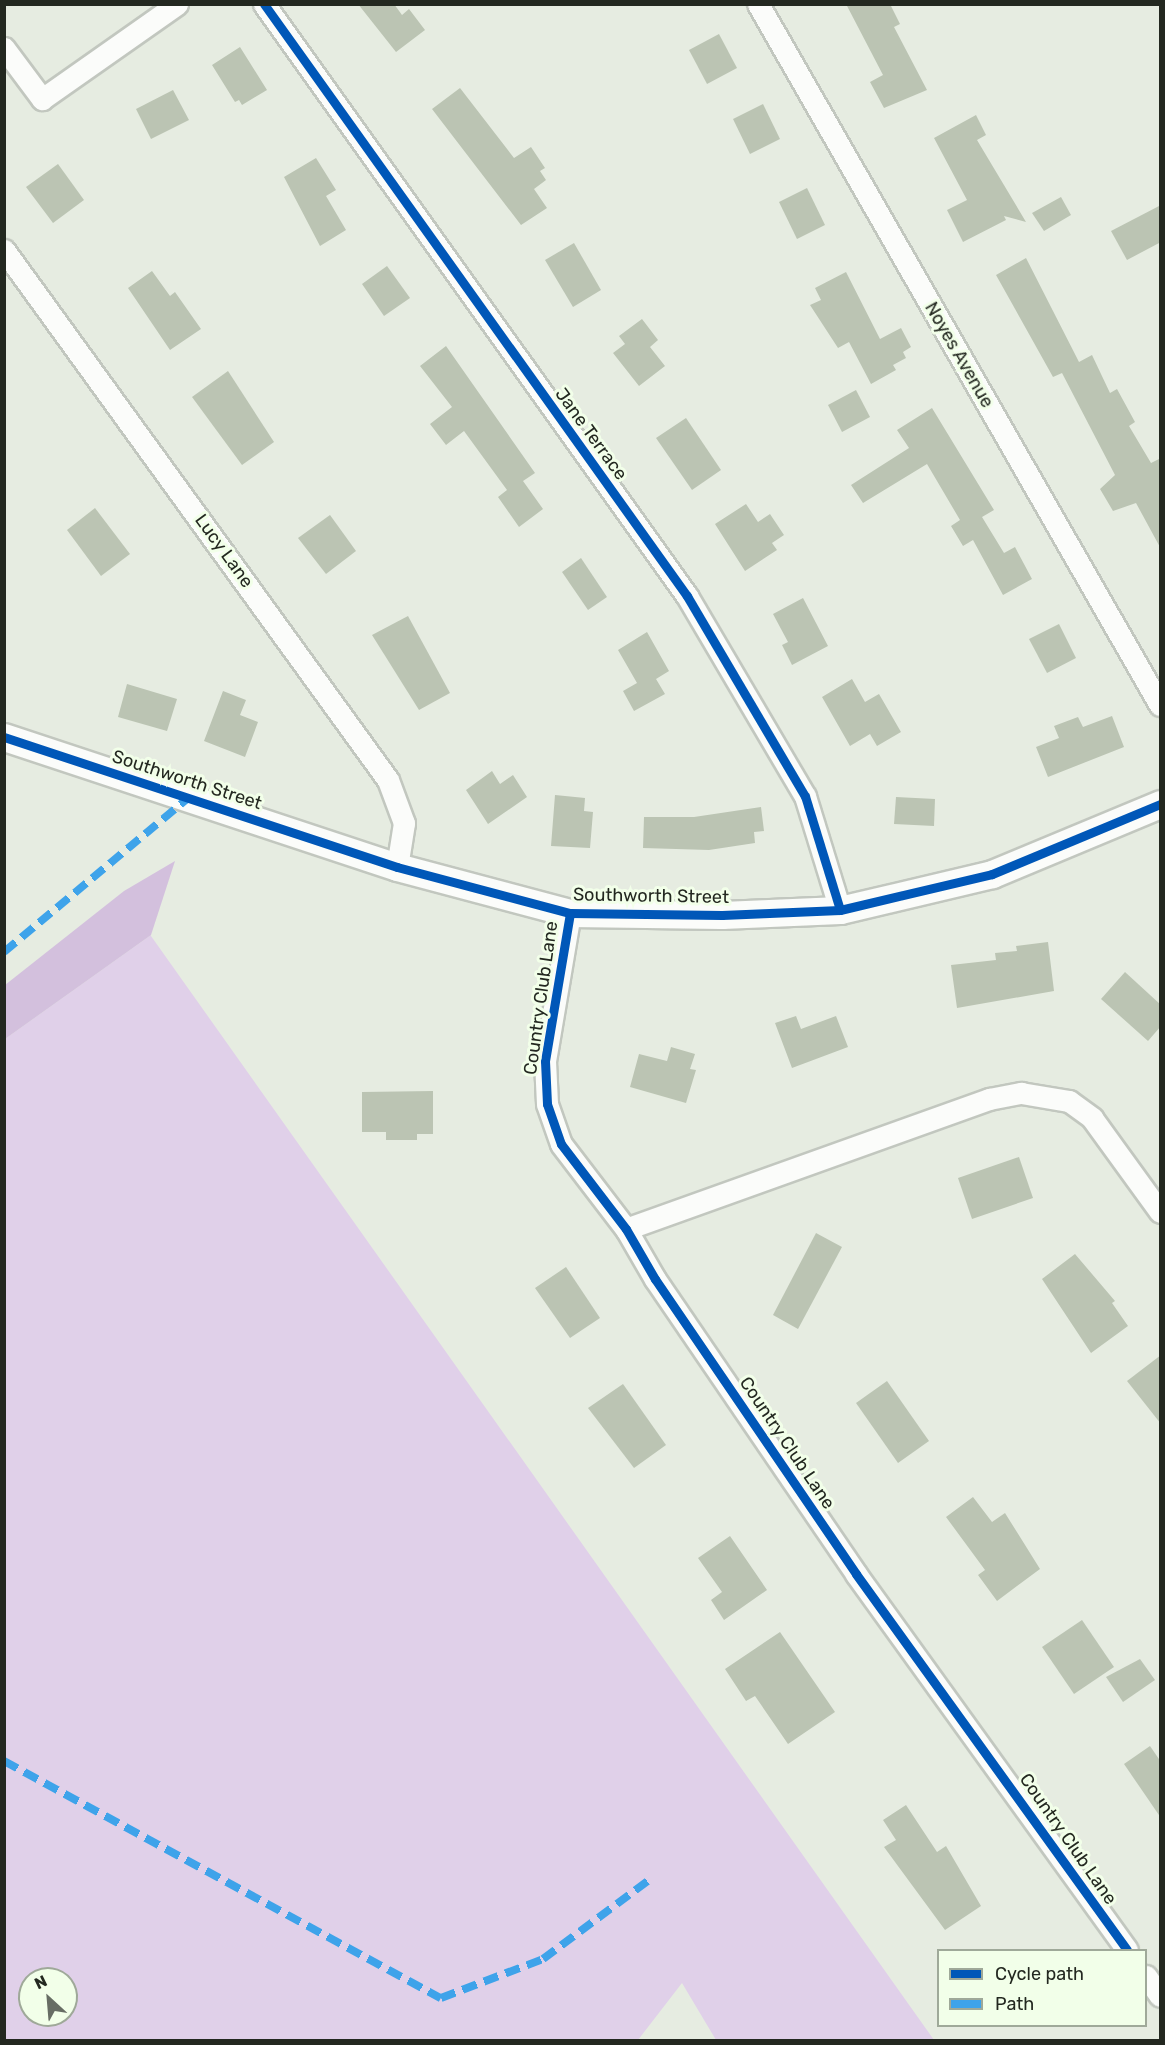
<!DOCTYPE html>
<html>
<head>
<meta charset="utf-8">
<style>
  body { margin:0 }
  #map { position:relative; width:1165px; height:2045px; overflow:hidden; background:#e6ece1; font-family:Rubik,sans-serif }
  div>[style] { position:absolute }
  .green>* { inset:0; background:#e0d0e9 }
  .forest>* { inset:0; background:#d3c0dd }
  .building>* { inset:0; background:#bbc4b3 }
  .roads { filter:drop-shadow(2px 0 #c2c7bf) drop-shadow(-2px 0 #c2c7bf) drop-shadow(0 2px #c2c7bf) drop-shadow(0 -2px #c2c7bf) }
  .minor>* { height:21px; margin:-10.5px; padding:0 10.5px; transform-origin:10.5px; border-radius:10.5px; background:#fbfcfa }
  .tertiary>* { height:27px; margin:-13.5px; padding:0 13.5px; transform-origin:13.5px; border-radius:13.5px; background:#fbfcfa }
  .quiet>* { height:8px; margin-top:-4px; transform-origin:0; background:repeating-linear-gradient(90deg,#3ea3ea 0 15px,transparent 0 23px) }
  .cycleway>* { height:9px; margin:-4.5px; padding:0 4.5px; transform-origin:4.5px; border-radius:4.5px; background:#0057b8 }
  span { translate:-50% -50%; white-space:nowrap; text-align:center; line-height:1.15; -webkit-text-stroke:6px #f2ffe9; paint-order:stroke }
  .street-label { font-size:18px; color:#232820 }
  .frame { position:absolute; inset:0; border:6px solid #232820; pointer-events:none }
  .legend { position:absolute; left:937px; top:1949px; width:210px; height:78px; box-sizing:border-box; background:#f2ffe9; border:2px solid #9fa999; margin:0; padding:8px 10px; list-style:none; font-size:18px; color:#232820 }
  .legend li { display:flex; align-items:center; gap:12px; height:30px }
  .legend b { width:30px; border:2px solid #9fa999 }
  .north { position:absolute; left:18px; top:1967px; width:60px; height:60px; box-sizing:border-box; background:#f2ffe9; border:2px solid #9fa999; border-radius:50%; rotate:334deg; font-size:16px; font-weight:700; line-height:24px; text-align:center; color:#232820 }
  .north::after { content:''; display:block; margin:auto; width:21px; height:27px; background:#676d64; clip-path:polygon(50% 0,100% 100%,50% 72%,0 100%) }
</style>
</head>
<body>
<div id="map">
  <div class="green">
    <div style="clip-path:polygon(evenodd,151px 935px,151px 936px,934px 2040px,716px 2040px,682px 1983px,638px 2040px,5px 2040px,5px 1039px,151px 935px,30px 1979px,66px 1979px,66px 2015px,30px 2015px,30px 1979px)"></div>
  </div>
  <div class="forest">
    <div style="clip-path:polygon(175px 861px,151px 935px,5px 1039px,5px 985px,124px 891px)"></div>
  </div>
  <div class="building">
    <div style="clip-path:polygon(358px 4px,394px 4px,402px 15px,409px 9px,425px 30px,396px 52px)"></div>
    <div style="clip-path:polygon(846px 4px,890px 4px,900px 24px,894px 27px,927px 90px,884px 108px,870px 82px,883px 75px)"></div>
    <div style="clip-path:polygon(719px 34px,737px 68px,707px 84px,689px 50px)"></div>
    <div style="clip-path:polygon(240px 47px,267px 90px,242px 105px,239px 100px,235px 102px,212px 65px)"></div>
    <div style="clip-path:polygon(460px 88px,514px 158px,531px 147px,545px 168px,540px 171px,546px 180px,534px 189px,547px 208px,521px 225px,432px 109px)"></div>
    <div style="clip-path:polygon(173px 90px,189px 120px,151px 139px,136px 109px)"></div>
    <div style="clip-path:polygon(763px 104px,780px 139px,750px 154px,733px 119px)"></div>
    <div style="clip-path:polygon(976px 115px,986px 135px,977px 140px,1026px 222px,1004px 216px,1006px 220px,963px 242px,947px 210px,967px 200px,934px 138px)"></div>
    <div style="clip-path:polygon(316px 158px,336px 190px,326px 196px,346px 230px,320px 246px,284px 177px)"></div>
    <div style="clip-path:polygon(58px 164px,84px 200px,53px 223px,26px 187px)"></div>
    <div style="clip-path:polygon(807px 188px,825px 225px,797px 239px,779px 202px)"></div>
    <div style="clip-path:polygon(1061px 197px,1071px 215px,1044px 231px,1032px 213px)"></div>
    <div style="clip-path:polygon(1161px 205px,1161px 242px,1127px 260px,1111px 231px)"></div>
    <div style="clip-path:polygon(574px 243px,601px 290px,573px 307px,545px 260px)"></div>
    <div style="clip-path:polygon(1026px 258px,1079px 362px,1092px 355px,1110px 393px,1117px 389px,1135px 422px,1129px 426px,1151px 463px,1161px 458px,1161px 549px,1136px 503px,1113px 511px,1100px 489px,1115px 475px,1062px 373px,1053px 377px,996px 275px)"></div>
    <div style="clip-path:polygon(387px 266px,410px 298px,384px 316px,362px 284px)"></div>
    <div style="clip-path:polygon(152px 271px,170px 296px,175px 292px,201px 329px,170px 350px,128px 288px)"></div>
    <div style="clip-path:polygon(846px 272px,880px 339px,901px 328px,911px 347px,903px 352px,906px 358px,893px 365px,896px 370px,871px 384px,849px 342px,838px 348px,810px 305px,821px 300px,815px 288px)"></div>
    <div style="clip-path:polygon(642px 319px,658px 340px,650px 347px,665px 366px,639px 386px,613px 353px,625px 344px,619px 336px)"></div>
    <div style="clip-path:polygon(446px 346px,535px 473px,523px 481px,543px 509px,519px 527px,498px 497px,507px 490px,464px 431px,446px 445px,430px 424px,452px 407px,420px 366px)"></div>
    <div style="clip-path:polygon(228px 371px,274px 442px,242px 465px,192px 397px)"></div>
    <div style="clip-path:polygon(856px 390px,870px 417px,842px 432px,828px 405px)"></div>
    <div style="clip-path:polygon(932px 408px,994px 510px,982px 517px,1004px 553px,1015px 547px,1032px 579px,1003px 595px,973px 540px,963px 546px,951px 526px,960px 520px,927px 464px,863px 503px,851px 485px,909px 448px,897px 430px)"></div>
    <div style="clip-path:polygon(686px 418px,721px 470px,692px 490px,656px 438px)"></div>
    <div style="clip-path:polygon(746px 504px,758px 522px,770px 514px,784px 535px,772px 543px,777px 550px,745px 571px,715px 524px)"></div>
    <div style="clip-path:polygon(95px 508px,130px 554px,101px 576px,67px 530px)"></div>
    <div style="clip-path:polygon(330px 515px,356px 551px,326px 574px,298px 538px)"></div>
    <div style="clip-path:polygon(581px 558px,607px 597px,588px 610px,562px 572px)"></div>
    <div style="clip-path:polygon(803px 598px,828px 646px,792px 665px,782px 645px,788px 642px,773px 614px)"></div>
    <div style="clip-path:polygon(408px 616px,450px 693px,419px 710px,372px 635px)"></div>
    <div style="clip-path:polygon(1059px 624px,1076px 658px,1047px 673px,1029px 639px)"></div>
    <div style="clip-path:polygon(647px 632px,669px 671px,656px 679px,665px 694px,634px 711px,623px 691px,637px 683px,618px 650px)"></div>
    <div style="clip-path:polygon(852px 679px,865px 702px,879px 694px,901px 732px,877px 746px,870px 734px,850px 746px,822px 697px)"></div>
    <div style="clip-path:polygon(127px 684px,177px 699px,167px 731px,118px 717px)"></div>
    <div style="clip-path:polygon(223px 691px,246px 700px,240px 715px,258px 722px,245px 757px,204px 741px)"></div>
    <div style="clip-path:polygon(1112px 716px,1124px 747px,1048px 777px,1036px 747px,1059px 738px,1054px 726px,1078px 717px,1083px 727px)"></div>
    <div style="clip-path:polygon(492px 771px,500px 784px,513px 775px,527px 797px,488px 824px,466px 790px)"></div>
    <div style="clip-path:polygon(555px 795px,585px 798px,584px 811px,593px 812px,590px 848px,551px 846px)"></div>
    <div style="clip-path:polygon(896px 797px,935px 799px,934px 826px,894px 824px)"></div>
    <div style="clip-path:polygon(761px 807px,764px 831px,754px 832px,755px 843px,709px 850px,643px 848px,644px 817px,694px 817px)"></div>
    <div style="clip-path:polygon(1048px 942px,1054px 991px,957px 1008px,951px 965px,996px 960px,995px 953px,1017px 951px,1016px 946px)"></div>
    <div style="clip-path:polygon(1125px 972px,1161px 1005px,1161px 1026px,1148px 1041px,1101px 999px)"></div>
    <div style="clip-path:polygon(796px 1016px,801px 1029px,836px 1016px,848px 1047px,792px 1068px,775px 1023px)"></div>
    <div style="clip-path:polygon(671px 1047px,695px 1054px,690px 1069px,696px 1070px,686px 1103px,630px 1087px,639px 1054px,667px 1061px)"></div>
    <div style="clip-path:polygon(433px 1091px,433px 1134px,417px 1134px,417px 1140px,386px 1140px,386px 1132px,362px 1132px,362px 1092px)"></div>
    <div style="clip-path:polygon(1019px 1157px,1033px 1198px,972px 1219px,958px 1178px)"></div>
    <div style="clip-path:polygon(816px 1233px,842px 1247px,798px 1329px,773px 1315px)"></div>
    <div style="clip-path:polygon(1075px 1254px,1115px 1301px,1112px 1303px,1128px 1326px,1091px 1353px,1042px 1279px)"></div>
    <div style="clip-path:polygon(566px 1267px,600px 1318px,570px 1338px,535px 1288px)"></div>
    <div style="clip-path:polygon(1161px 1355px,1161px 1424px,1127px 1381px)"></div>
    <div style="clip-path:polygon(887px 1381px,929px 1441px,898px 1463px,856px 1403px)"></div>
    <div style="clip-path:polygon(623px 1384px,666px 1445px,634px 1468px,588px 1408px)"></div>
    <div style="clip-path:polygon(973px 1497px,992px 1522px,1005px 1513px,1040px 1569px,997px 1601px,978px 1575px,985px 1570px,946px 1517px)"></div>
    <div style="clip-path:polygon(730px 1536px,767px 1590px,724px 1620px,711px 1600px,722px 1592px,698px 1558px)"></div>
    <div style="clip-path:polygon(1082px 1620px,1114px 1667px,1074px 1694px,1042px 1647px)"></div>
    <div style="clip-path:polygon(780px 1632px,835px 1712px,788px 1744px,755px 1696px,746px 1701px,725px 1669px)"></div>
    <div style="clip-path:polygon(1140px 1659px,1155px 1680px,1123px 1702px,1106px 1677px)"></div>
    <div style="clip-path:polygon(1150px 1746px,1161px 1762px,1161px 1818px,1124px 1764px)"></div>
    <div style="clip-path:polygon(906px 1805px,937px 1852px,946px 1846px,981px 1906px,945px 1930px,884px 1847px,896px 1840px,883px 1820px)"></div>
  </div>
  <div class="roads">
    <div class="minor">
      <div style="left:264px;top:4px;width:728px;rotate:54.45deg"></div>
      <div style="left:687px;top:596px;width:232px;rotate:59.5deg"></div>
      <div style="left:805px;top:796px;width:119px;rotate:72.9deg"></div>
      <div style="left:758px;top:4px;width:808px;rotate:60.17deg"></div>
      <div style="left:4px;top:48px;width:64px;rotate:53.3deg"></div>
      <div style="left:42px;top:99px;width:165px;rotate:-35.1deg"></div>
      <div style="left:4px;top:250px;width:654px;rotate:54.08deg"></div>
      <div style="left:388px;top:780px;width:46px;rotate:69.6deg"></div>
      <div style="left:404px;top:823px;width:45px;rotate:99deg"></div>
      <div style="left:570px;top:913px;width:150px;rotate:99.6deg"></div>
      <div style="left:545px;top:1061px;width:43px;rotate:87.3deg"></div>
      <div style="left:547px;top:1104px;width:42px;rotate:70.7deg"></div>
      <div style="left:561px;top:1144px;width:107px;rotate:52.6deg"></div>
      <div style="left:626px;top:1229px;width:58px;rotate:59.9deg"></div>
      <div style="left:655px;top:1279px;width:357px;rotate:55.7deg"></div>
      <div style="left:856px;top:1574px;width:463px;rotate:54.2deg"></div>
      <div style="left:626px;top:1229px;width:386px;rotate:-19.7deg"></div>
      <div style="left:989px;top:1099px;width:33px;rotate:-11deg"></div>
      <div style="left:1021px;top:1093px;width:49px;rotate:9.5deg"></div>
      <div style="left:1069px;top:1101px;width:29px;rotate:36deg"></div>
      <div style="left:1092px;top:1118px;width:116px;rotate:54.1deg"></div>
      <div style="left:1146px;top:1976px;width:24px;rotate:55deg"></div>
    </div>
    <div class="tertiary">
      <div style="left:4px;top:737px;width:414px;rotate:18.3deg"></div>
      <div style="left:397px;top:867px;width:179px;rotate:14.9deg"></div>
      <div style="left:570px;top:913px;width:152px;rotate:0.8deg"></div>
      <div style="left:722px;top:915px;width:118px;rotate:-2.4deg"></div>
      <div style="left:840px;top:910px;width:156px;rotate:-13.3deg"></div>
      <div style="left:992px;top:874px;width:182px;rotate:-22.6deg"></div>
    </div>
  </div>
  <div class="quiet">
    <div style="left:4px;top:952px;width:240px;rotate:-39.9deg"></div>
    <div style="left:4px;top:1761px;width:497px;rotate:28.5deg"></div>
    <div style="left:441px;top:1998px;width:109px;rotate:-20.9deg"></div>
    <div style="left:543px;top:1959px;width:132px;rotate:-36.7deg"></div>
  </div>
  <div class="cycleway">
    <div style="left:264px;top:4px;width:728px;rotate:54.45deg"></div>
    <div style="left:687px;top:596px;width:232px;rotate:59.5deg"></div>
    <div style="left:805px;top:796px;width:119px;rotate:72.9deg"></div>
    <div style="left:4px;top:737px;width:414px;rotate:18.3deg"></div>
    <div style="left:397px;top:867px;width:179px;rotate:14.9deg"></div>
    <div style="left:570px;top:913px;width:152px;rotate:0.8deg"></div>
    <div style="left:722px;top:915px;width:118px;rotate:-2.4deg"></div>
    <div style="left:840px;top:910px;width:156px;rotate:-13.3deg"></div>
    <div style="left:992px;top:874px;width:182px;rotate:-22.6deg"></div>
    <div style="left:570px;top:913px;width:150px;rotate:99.6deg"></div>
    <div style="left:545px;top:1061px;width:43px;rotate:87.3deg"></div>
    <div style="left:547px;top:1104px;width:42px;rotate:70.7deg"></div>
    <div style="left:561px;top:1144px;width:107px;rotate:52.6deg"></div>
    <div style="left:626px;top:1229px;width:58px;rotate:59.9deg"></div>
    <div style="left:655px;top:1279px;width:357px;rotate:55.7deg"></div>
    <div style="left:856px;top:1574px;width:463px;rotate:54.2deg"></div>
  </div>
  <div class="street-label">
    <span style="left:959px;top:355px;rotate:60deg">Noyes Avenue</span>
    <span style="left:591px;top:434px;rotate:54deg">Jane Terrace</span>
    <span style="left:224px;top:551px;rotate:54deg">Lucy Lane</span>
    <span style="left:187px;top:780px;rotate:18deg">Southworth Street</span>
    <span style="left:651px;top:896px;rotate:1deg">Southworth Street</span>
    <span style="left:541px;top:998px;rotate:-82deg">Country Club Lane</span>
    <span style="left:787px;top:1443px;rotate:56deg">Country Club Lane</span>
    <span style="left:1068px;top:1839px;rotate:55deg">Country Club Lane</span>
  </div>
  <div class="frame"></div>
  <ul class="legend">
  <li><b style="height:8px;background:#0057b8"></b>Cycle path</li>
  <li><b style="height:8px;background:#3ea3ea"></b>Path</li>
  </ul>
  <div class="north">N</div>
</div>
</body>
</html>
